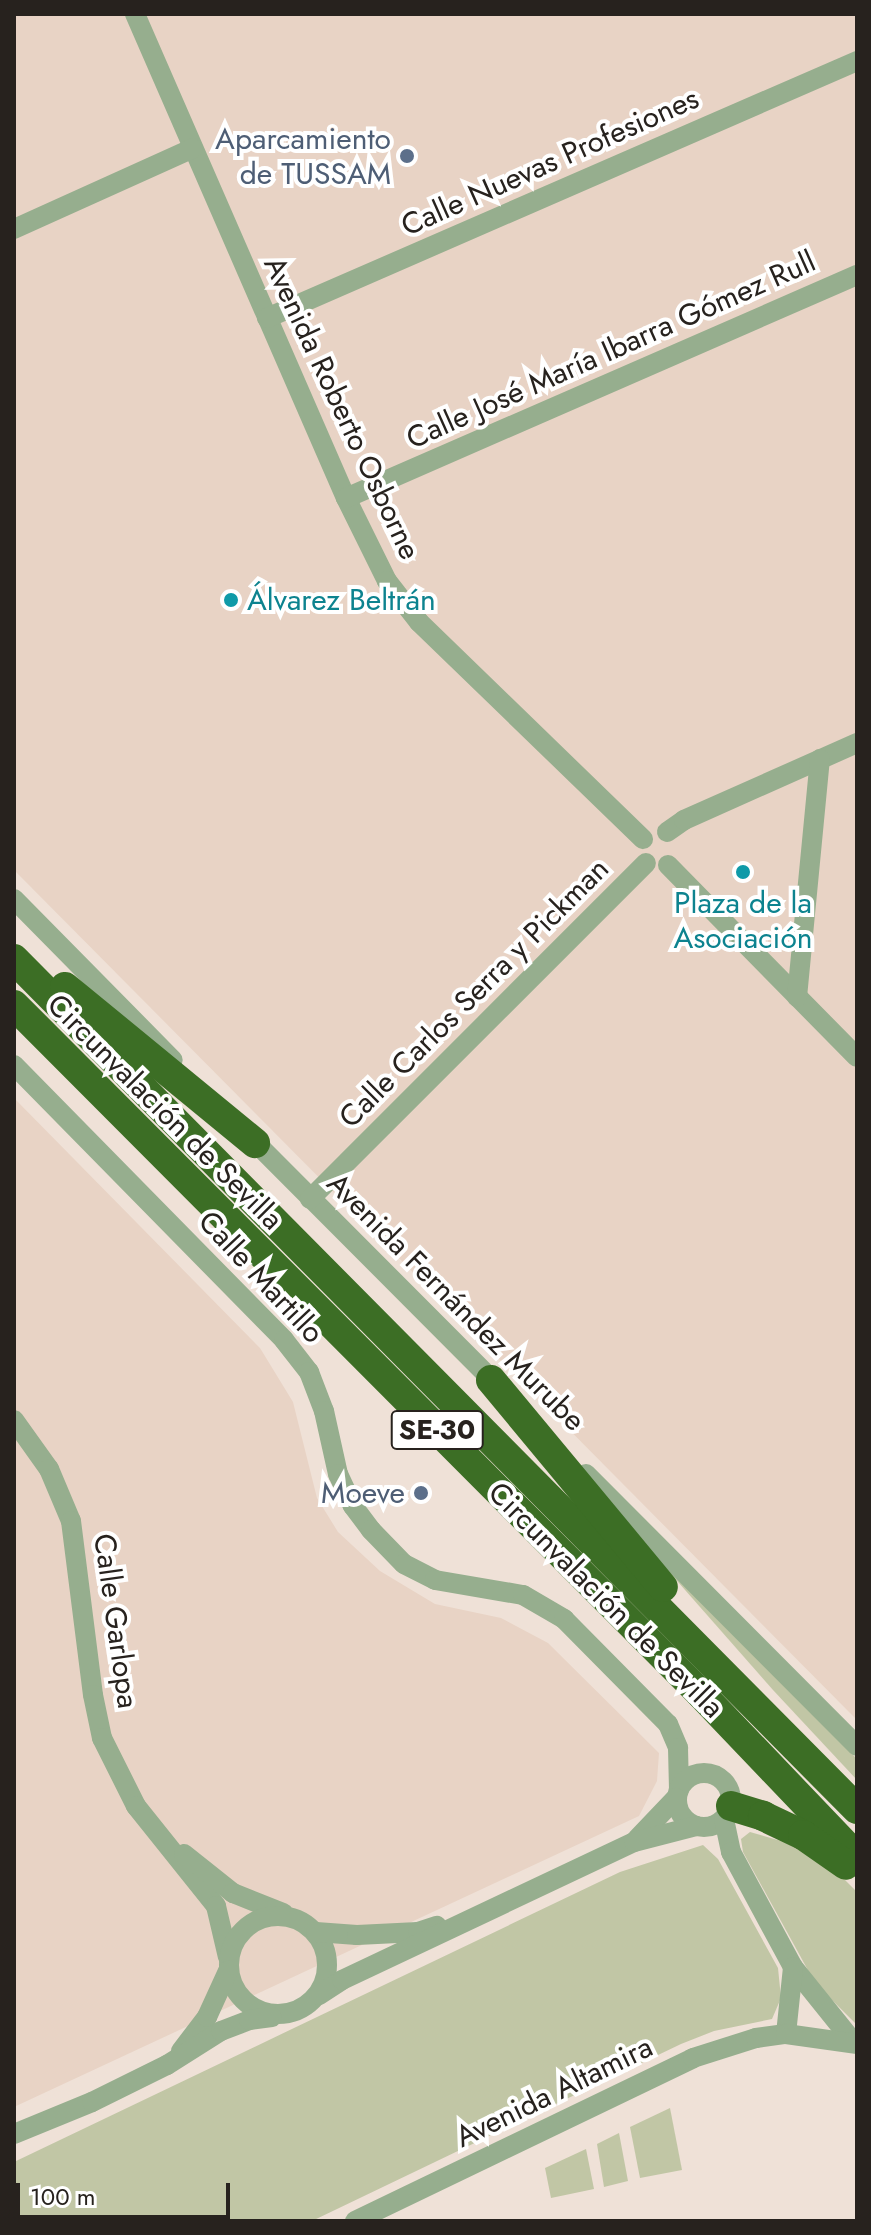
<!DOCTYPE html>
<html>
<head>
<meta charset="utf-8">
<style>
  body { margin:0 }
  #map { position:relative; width:871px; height:2235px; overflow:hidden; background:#efe1d7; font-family:Jost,sans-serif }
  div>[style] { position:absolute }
  .built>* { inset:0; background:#e8d3c5 }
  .green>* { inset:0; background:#c1c6a5 }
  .minor>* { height:20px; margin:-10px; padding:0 10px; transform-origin:10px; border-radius:10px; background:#96ae8e }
  .minor>.ring { margin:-10px; padding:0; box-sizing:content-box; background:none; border:20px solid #96ae8e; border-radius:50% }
  .highway>* { height:30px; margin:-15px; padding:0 15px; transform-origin:15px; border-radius:15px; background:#3c6e25 }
  .dots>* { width:22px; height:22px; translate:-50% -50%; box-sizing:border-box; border:4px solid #fff; border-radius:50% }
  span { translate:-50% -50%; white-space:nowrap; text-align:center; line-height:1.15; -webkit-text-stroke:8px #fff; paint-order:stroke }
  .shield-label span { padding:2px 6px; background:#fff; border:2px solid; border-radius:6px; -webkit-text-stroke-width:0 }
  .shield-label { font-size:28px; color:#27221e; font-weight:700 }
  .service-label { font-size:30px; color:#4e5e75 }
  .right { translate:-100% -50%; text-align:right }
  .street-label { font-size:30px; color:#27221e }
  .culture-label { font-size:30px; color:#0d838f }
  .left { translate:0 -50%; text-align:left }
  .frame { position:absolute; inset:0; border:16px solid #27221e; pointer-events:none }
  .scale { position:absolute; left:16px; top:2183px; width:214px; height:36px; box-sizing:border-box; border:4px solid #27221e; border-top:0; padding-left:10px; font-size:24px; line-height:28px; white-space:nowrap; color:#27221e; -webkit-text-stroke:6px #fff; paint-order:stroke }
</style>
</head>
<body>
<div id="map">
  <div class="built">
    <div style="clip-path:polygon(14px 14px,857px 14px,857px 1720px,14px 870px)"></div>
    <div style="clip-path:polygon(14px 1098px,260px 1348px,293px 1402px,317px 1498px,338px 1532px,380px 1571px,435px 1604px,501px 1618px,548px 1643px,659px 1753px,657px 1781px,639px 1816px,14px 2107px)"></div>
  </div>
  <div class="green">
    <div style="clip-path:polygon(649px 1549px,857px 1759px,857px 1780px,773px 1690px)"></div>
    <div style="clip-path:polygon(750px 1832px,799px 1846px,835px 1870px,857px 1892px,857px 2025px,815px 1983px,743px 1852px,741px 1839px)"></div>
    <div style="clip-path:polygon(703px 1845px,718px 1859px,778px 1968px,781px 1998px,772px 2019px,714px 2031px,681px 2044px,312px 2221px,14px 2221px,14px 2162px,620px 1872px)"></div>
    <div style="clip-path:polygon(670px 2108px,682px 2170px,640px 2178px,630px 2127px)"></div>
    <div style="clip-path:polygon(619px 2133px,628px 2181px,604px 2187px,597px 2144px)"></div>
    <div style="clip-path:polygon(586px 2149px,594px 2189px,551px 2198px,545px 2168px)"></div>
  </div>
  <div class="minor">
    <div style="left:135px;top:14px;width:528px;rotate:66.45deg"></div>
    <div style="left:346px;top:498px;width:93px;rotate:63.7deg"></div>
    <div style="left:387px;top:581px;width:52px;rotate:52deg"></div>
    <div style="left:419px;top:622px;width:312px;rotate:44.1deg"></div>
    <div style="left:14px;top:229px;width:196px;rotate:-24.3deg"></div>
    <div style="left:267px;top:318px;width:644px;rotate:-23.54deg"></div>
    <div style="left:346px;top:498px;width:558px;rotate:-23.58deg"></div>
    <div style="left:667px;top:832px;width:21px;rotate:-35deg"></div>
    <div style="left:684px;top:820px;width:189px;rotate:-24deg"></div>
    <div style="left:668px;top:865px;width:269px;rotate:45.5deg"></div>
    <div style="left:14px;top:899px;width:226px;rotate:45.4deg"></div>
    <div style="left:797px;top:997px;width:239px;rotate:-84.5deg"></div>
    <div style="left:14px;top:1065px;width:385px;rotate:45.5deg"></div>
    <div style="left:284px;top:1340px;width:41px;rotate:52deg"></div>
    <div style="left:309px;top:1372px;width:42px;rotate:69deg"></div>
    <div style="left:324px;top:1411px;width:65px;rotate:77.5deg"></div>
    <div style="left:338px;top:1474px;width:35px;rotate:65deg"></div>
    <div style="left:353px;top:1506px;width:30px;rotate:53deg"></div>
    <div style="left:371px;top:1530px;width:47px;rotate:45.9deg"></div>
    <div style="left:404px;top:1564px;width:35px;rotate:27deg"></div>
    <div style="left:435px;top:1580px;width:89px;rotate:9.7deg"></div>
    <div style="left:523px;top:1595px;width:48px;rotate:30.3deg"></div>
    <div style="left:564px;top:1619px;width:148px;rotate:45.3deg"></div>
    <div style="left:668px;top:1724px;width:26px;rotate:67deg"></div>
    <div style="left:678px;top:1748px;width:41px;rotate:88.6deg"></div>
    <div style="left:247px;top:1134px;width:356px;rotate:45.1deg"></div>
    <div style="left:310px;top:1199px;width:475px;rotate:-45deg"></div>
    <div style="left:14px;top:1420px;width:60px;rotate:54.5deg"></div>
    <div style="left:49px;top:1469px;width:56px;rotate:67.1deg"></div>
    <div style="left:71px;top:1521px;width:175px;rotate:82.8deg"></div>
    <div style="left:93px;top:1695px;width:44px;rotate:78.2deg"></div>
    <div style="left:102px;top:1738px;width:76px;rotate:63.4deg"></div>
    <div style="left:136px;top:1806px;width:128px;rotate:51.3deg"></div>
    <div style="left:216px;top:1906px;width:52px;rotate:76.8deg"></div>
    <div style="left:586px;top:1474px;width:384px;rotate:45.1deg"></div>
    <div class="ring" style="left:677px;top:1773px;width:34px;height:34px"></div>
    <div style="left:724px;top:1819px;width:34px;rotate:78deg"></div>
    <div style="left:731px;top:1852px;width:131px;rotate:61.7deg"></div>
    <div style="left:793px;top:1967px;width:97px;rotate:51.2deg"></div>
    <div style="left:637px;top:1839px;width:57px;rotate:-46.4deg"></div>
    <div style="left:184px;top:1854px;width:63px;rotate:38.5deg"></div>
    <div style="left:233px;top:1893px;width:54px;rotate:21.8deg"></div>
    <div class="ring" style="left:229px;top:1916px;width:78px;height:78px"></div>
    <div style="left:316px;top:1932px;width:41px;rotate:4.2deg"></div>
    <div style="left:357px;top:1935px;width:61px;rotate:-2.8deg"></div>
    <div style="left:418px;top:1932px;width:20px;rotate:-18deg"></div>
    <div style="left:319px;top:1995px;width:27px;rotate:-33deg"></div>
    <div style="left:342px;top:1980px;width:323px;rotate:-25.3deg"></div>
    <div style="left:634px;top:1842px;width:64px;rotate:-14.5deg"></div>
    <div style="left:786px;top:2034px;width:67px;rotate:-84deg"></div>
    <div style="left:181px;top:2051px;width:43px;rotate:-52.6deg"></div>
    <div style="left:207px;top:2017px;width:51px;rotate:-65.5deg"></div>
    <div style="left:14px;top:2134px;width:84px;rotate:-22.3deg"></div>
    <div style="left:92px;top:2102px;width:84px;rotate:-26.3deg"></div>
    <div style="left:167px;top:2065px;width:64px;rotate:-32.2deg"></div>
    <div style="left:221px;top:2031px;width:30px;rotate:-21deg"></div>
    <div style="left:249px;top:2020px;width:23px;rotate:-7deg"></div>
    <div style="left:355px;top:2221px;width:375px;rotate:-25.7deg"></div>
    <div style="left:693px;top:2058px;width:66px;rotate:-17.6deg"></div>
    <div style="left:756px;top:2038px;width:30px;rotate:-8deg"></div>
    <div style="left:786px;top:2034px;width:72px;rotate:8deg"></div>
  </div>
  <div class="highway">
    <div style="left:14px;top:959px;width:1197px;rotate:45.24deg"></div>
    <div style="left:65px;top:987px;width:246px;rotate:39.4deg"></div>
    <div style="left:14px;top:1005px;width:973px;rotate:45.08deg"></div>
    <div style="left:701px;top:1694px;width:226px;rotate:46.3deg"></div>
    <div style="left:491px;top:1380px;width:269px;rotate:50.3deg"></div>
    <div style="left:731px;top:1806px;width:34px;rotate:17deg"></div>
    <div style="left:763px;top:1816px;width:44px;rotate:25.4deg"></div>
    <div style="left:803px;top:1835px;width:52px;rotate:34.9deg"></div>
  </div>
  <div class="dots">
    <div style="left:407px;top:156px;background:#5c6f8a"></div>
    <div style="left:231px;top:600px;background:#0f9aa8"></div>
    <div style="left:743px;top:872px;background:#0f9aa8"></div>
    <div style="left:421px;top:1493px;background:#5c6f8a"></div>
  </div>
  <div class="shield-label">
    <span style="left:437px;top:1430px">SE-30</span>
  </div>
  <div class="service-label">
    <span class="right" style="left:391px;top:156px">Aparcamiento<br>de TUSSAM</span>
    <span class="right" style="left:405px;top:1493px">Moeve</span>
  </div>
  <div class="street-label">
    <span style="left:550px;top:162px;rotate:-24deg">Calle Nuevas Profesiones</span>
    <span style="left:611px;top:350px;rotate:-24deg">Calle José María Ibarra Gómez Rull</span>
    <span style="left:342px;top:408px;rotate:65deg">Avenida Roberto Osborne</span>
    <span style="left:474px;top:993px;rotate:-45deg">Calle Carlos Serra y Pickman</span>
    <span style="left:165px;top:1112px;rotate:45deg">Circunvalación de Sevilla</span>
    <span style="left:261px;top:1277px;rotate:47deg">Calle Martillo</span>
    <span style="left:456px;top:1302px;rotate:45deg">Avenida Fernández Murube</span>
    <span style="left:606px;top:1600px;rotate:45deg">Circunvalación de Sevilla</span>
    <span style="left:116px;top:1621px;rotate:82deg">Calle Garlopa</span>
    <span style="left:554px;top:2092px;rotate:-26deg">Avenida Altamira</span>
  </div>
  <div class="culture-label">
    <span class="left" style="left:247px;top:600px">Álvarez Beltrán</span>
    <span style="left:743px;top:920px">Plaza de la<br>Asociación</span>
  </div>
  <div class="frame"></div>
  <div class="scale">100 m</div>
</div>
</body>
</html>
